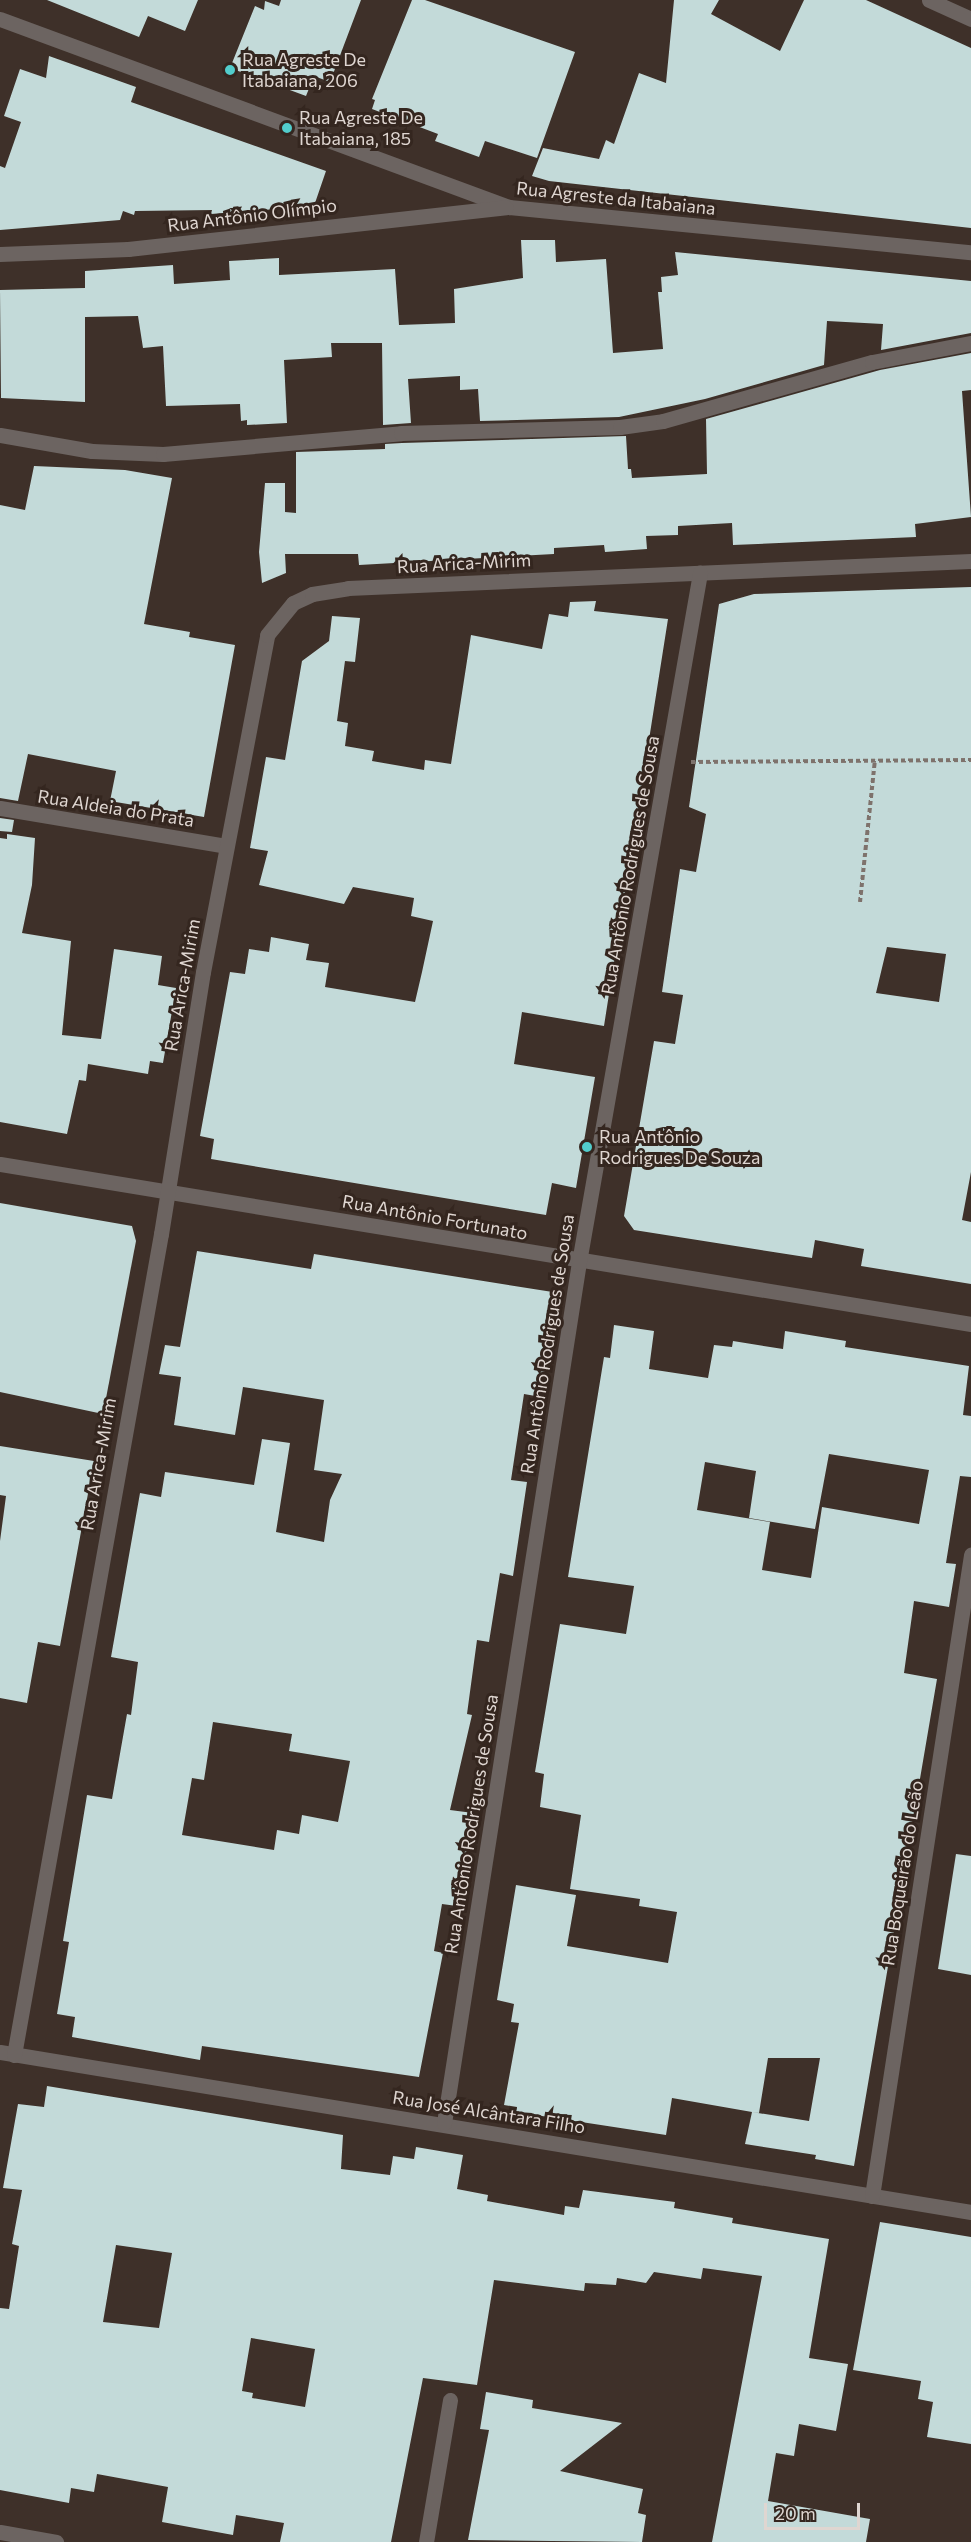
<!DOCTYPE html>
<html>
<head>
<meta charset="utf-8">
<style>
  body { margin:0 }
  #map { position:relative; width:971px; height:2542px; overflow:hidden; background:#3e3029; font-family:Commissioner,sans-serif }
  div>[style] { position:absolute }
  .building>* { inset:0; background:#c3dad9 }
  .path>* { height:4px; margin-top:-2px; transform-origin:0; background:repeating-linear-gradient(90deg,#7e726c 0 4.5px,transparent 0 7.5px) }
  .minor>* { height:15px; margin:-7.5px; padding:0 7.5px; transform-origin:7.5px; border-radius:7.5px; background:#6c6461 }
  .dots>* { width:16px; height:16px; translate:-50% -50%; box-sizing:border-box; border:3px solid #34261f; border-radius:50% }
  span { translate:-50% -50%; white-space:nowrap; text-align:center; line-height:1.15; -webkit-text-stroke:6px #34261f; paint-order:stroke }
  .poi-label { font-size:18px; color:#dfd6d1 }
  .left { translate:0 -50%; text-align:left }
  .street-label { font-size:18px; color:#dfd6d1 }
  .scale { position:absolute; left:764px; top:2503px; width:96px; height:27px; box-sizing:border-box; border:3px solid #dfd6d1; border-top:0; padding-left:8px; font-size:18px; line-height:21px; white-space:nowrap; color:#dfd6d1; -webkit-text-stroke:4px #34261f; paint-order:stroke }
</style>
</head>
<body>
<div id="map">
  <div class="building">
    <div style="clip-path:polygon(47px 0,198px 0,185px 31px,148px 16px,139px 37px)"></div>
    <div style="clip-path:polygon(281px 0,361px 0,330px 82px,314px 76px,306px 96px,230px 68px,255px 6px,264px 10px,265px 1px,279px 6px)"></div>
    <div style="clip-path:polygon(412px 0,425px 0,575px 52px,537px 158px,485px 141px,479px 157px,435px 141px,438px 134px,372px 109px,375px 100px,372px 99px)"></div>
    <div style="clip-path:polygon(674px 0,719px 0,711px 14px,780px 51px,804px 0,866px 0,971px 48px,971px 228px,549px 181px,532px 176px,543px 148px,599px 159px,606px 140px,614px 144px,639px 73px,666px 83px)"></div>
    <div style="clip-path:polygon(49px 56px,136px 87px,131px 102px,326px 171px,314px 206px,211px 214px,212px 210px,135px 211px,134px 215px,123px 211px,120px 220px,0 230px,0 166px,5px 168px,21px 122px,4px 116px,20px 69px,46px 78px)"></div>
    <div style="clip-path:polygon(521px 240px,555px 240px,556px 262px,606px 259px,613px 353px,663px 349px,658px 292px,662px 292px,661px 277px,678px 275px,675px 252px,971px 281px,971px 333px,881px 350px,883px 324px,827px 321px,824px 365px,705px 399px,619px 417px,480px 421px,478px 389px,460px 390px,460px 376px,408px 379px,411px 423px,383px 425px,382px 343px,331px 343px,332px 357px,284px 360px,287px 423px,247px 425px,247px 420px,241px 421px,240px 404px,166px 406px,163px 346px,143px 348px,138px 316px,85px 317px,85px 402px,1px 398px,0 290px,85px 288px,85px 271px,173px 265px,174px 284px,230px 280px,229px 261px,279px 258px,279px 275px,395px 269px,399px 325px,455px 323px,454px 289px,523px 278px)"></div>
    <div style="clip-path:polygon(971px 353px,971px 390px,962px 391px,971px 517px,915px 524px,916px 537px,733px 545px,732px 523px,678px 526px,678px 535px,646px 536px,647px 549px,605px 552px,604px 545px,554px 548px,554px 554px,359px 565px,358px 554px,285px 554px,286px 573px,262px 583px,259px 552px,265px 483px,285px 483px,285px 512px,296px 513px,296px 452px,385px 449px,385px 444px,402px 443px,626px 436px,628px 469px,631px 469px,632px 478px,707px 474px,706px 419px,880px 370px)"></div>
    <div style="clip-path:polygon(34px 466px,125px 470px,172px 478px,144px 624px,190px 632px,189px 637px,235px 645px,204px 817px,110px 801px,116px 771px,28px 754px,18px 801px,0 798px,0 505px,25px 510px)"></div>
    <div style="clip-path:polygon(evenodd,971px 587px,971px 1172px,962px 1220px,971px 1222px,971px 1284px,861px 1266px,864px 1249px,815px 1240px,812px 1258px,634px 1230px,624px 1216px,654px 1041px,675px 1044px,683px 995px,662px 992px,680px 869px,696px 872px,706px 814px,689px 807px,719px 604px,754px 594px,971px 587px,887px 947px,946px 954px,939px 1002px,876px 993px,887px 947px)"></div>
    <div style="clip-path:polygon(596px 601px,594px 611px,668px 619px,604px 1026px,522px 1012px,514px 1064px,595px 1077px,576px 1188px,552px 1183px,546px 1215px,211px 1159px,214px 1139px,200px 1136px,230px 972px,245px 974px,249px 949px,269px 952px,271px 937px,309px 944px,306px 960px,329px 963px,325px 987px,415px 1002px,422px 972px,433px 921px,411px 916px,414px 898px,353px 887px,344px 904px,259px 885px,268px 851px,250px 848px,266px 757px,285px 760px,302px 661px,329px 641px,332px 616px,360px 618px,355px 662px,345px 661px,337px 721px,348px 723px,345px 746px,374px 751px,372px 761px,424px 770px,425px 760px,451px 764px,471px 635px,542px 649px,549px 614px,568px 617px,570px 602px)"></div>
    <div style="clip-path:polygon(0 818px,14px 820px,12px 832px,0 831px)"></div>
    <div style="clip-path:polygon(7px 834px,35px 838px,32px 885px,22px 933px,71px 941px,62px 1035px,101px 1039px,114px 949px,162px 956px,158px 985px,176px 988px,163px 1063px,150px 1061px,148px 1074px,88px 1064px,86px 1081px,79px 1080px,67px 1134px,0 1122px,0 838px,7px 839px)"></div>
    <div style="clip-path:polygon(0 1203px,132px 1226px,136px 1241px,103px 1414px,0 1392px)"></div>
    <div style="clip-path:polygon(evenodd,197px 1251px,311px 1269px,314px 1254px,559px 1293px,541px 1397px,524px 1394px,511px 1480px,527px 1482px,513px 1576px,500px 1573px,489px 1642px,477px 1640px,467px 1714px,472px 1715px,450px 1810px,473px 1813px,457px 1906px,442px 1904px,434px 1951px,443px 1953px,419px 2077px,202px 2046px,200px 2060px,72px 2037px,75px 2017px,57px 2014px,69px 1942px,63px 1941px,87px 1795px,112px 1799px,127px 1714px,131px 1715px,138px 1662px,111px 1657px,140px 1493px,161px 1497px,165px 1472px,254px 1485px,262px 1439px,290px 1443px,276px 1532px,324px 1542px,330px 1500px,342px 1474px,314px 1470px,324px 1400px,243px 1387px,235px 1435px,174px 1425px,181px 1377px,159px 1374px,165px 1345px,180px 1347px,197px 1251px,213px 1722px,292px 1734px,289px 1751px,350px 1761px,338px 1822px,302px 1815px,299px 1834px,277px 1830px,274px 1850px,182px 1835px,192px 1778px,204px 1780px,213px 1722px)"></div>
    <div style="clip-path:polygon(evenodd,614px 1325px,654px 1331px,649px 1369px,708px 1378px,714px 1345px,732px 1347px,733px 1341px,783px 1349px,785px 1331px,846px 1341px,845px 1347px,969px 1366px,963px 1415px,971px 1416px,971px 1477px,960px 1476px,946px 1563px,956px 1564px,949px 1607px,914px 1601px,904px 1673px,937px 1679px,854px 2166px,815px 2159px,816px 2155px,745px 2144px,752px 2112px,672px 2098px,666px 2135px,516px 2112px,517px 2107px,504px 2105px,519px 2023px,511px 2022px,514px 2004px,497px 2000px,516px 1885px,576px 1895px,567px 1946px,668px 1963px,677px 1912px,639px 1906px,640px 1899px,570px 1889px,581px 1815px,540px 1807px,544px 1774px,535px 1772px,560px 1624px,626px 1634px,634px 1586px,568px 1577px,604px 1357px,610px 1358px,614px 1325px,829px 1454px,929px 1470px,919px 1524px,822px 1507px,811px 1578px,762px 1570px,770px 1522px,697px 1510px,705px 1462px,756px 1471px,749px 1518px,815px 1529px,829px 1454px,614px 1325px,768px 2058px,820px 2058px,809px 2121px,752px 2112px,759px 2113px,768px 2058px)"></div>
    <div style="clip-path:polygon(0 1446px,94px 1461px,60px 1646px,38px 1642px,27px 1703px,0 1698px,0 1541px,6px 1496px,0 1495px)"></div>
    <div style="clip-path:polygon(956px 1854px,971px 1856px,971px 1975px,938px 1969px)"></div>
    <div style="clip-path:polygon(evenodd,47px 2086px,343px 2135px,341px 2169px,390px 2175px,393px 2156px,414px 2159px,416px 2147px,463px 2155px,457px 2189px,488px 2195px,487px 2201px,564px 2215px,565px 2206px,579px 2208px,583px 2190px,675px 2202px,674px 2208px,733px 2218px,732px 2223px,829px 2239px,809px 2358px,848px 2364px,836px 2431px,799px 2424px,794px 2456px,776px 2453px,768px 2501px,870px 2519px,866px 2542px,712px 2542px,762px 2276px,703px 2268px,701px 2279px,654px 2272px,646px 2283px,617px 2278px,616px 2285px,585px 2283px,584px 2291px,494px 2280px,477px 2385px,423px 2378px,391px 2542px,280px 2542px,284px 2523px,236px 2515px,233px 2535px,162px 2522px,168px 2487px,97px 2474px,94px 2492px,71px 2488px,69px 2503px,0 2490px,0 2308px,9px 2309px,19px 2246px,12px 2244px,22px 2190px,3px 2188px,18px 2104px,44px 2107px,47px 2086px,116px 2245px,172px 2253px,159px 2328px,103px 2322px,116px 2245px,47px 2086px,251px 2338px,315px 2349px,305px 2407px,252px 2398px,253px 2393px,242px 2391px,251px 2338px)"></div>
    <div style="clip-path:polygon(880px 2222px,971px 2237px,971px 2444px,927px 2437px,933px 2402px,918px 2399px,921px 2381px,853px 2370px)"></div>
    <div style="clip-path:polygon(486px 2392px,533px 2400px,532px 2408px,622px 2423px,560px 2471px,643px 2489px,638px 2513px,646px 2515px,642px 2542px,468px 2540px,489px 2430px,480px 2429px)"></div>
  </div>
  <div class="path">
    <div style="left:691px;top:762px;width:280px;rotate:-0.4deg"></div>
    <div style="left:860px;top:902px;width:143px;rotate:-84deg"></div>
  </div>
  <div class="minor">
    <div style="left:929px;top:0;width:46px;rotate:24.3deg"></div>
    <div style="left:0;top:19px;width:543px;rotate:20.27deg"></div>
    <div style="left:509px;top:207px;width:464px;rotate:5.6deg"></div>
    <div style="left:0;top:254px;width:128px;rotate:-2.2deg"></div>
    <div style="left:128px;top:249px;width:380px;rotate:-6.3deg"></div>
    <div style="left:0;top:435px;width:93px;rotate:9.9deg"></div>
    <div style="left:92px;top:451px;width:71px;rotate:2.4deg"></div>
    <div style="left:163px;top:454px;width:239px;rotate:-5deg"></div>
    <div style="left:401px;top:433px;width:219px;rotate:-1.6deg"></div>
    <div style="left:620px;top:427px;width:43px;rotate:-7.9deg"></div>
    <div style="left:663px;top:421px;width:217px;rotate:-15.8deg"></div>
    <div style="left:872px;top:362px;width:101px;rotate:-10.9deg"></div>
    <div style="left:0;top:808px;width:229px;rotate:9.5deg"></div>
    <div style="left:0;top:1164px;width:984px;rotate:9.36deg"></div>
    <div style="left:0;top:2052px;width:984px;rotate:9.36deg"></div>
    <div style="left:14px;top:2055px;width:834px;rotate:-79.85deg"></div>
    <div style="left:161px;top:1234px;width:265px;rotate:-80.9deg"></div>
    <div style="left:203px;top:972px;width:343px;rotate:-79.2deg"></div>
    <div style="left:267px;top:635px;width:41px;rotate:-50.9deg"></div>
    <div style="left:293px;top:603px;width:21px;rotate:-25deg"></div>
    <div style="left:312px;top:594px;width:36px;rotate:-9deg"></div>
    <div style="left:348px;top:588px;width:624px;rotate:-2.48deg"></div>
    <div style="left:444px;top:2123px;width:872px;rotate:-81.09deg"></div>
    <div style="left:579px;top:1262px;width:700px;rotate:-80.04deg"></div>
    <div style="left:872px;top:2196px;width:649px;rotate:-81.22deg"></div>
    <div style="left:0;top:2532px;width:57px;rotate:10.1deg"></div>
    <div style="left:426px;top:2542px;width:144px;rotate:-80.4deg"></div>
  </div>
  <div class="dots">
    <div style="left:230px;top:70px;background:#52cdcc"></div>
    <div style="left:287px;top:128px;background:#52cdcc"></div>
    <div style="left:587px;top:1147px;background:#52cdcc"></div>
  </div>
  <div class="poi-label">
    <span class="left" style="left:242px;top:70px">Rua Agreste De<br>Itabaiana, 206</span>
    <span class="left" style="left:299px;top:128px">Rua Agreste De<br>Itabaiana, 185</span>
    <span class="left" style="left:599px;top:1147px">Rua Antônio<br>Rodrigues De Souza</span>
  </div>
  <div class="street-label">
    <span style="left:616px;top:198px;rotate:6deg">Rua Agreste da Itabaiana</span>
    <span style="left:252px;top:215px;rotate:-7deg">Rua Antônio Olímpio</span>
    <span style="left:464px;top:563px;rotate:-3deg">Rua Arica-Mirim</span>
    <span style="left:116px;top:808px;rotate:9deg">Rua Aldeia do Prata</span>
    <span style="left:630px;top:865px;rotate:-80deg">Rua Antônio Rodrigues de Sousa</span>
    <span style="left:182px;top:985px;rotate:-80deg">Rua Arica-Mirim</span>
    <span style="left:435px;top:1217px;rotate:10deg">Rua Antônio Fortunato</span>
    <span style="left:547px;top:1344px;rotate:-81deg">Rua Antônio Rodrigues de Sousa</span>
    <span style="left:98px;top:1464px;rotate:-80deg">Rua Arica-Mirim</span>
    <span style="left:471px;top:1824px;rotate:-81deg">Rua Antônio Rodrigues de Sousa</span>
    <span style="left:902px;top:1873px;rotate:-81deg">Rua Boqueirão do Leão</span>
    <span style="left:489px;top:2112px;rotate:9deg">Rua José Alcântara Filho</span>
  </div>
  <div class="scale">20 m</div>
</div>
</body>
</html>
